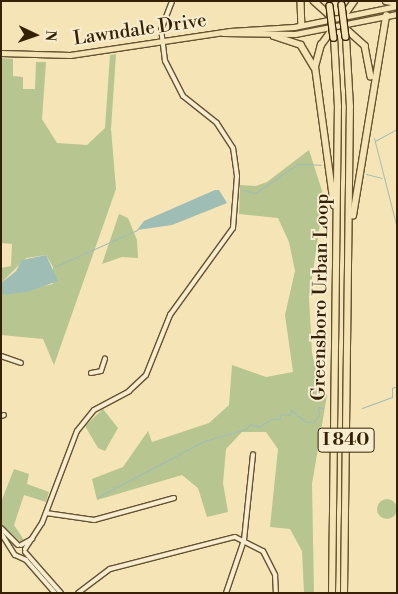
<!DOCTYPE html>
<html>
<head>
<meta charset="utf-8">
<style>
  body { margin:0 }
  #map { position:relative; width:398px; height:594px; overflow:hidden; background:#f5e4b6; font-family:"Libre Bodoni",serif }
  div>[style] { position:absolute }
  .green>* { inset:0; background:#b7c591 }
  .round { border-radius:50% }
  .water>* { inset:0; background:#9ebdb5 }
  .stream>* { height:1px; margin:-0.5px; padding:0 0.5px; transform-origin:0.5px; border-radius:0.5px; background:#9ebdb5 }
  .roads { filter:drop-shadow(1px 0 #655230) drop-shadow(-1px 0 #655230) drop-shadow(0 1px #655230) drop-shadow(0 -1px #655230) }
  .minor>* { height:4px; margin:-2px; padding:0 2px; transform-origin:2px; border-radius:2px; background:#f8edd0 }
  .major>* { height:5px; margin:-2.5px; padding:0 2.5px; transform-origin:2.5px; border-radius:2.5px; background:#f5e4b6 }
  .highway>* { height:5.5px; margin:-2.75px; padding:0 2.75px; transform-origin:2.75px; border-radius:2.75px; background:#f5e4b6 }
  .bridges { filter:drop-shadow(1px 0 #352103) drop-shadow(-1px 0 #352103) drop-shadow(0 1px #352103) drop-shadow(0 -1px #352103) }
  .highway-bridge>* { height:5.5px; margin:-2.75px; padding:0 2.75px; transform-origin:2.75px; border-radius:2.75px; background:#f5e4b6 }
  span { translate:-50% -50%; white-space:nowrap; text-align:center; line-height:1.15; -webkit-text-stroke:4px #f8edd0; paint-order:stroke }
  .shield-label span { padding:1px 4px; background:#f8edd0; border:1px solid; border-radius:4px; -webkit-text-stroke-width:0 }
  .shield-label { font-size:18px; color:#352103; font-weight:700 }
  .street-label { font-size:19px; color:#352103 }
  .frame { position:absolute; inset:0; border:2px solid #352103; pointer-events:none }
  .north { position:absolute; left:10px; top:10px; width:50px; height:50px; -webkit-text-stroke:4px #f8edd0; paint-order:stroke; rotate:93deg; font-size:14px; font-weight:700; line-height:20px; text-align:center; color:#352103 }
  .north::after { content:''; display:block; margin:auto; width:18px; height:22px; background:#352103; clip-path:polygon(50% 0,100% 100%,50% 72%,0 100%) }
</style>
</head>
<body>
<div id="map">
  <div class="green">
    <div style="clip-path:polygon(116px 54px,111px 129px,116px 189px,54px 365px,43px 339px,1px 335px,1px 295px,53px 284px,53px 267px,46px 255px,26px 258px,1px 283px,1px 268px,11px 266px,12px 244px,1px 243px,1px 58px,13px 59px,13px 76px,23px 77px,23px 89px,35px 89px,36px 62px,46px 62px,42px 119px,57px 143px,87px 145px,105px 128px,110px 55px)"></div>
    <div style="clip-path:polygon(309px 150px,324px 197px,309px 298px,312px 353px,320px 387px,327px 395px,312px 484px,314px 593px,304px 593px,302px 551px,290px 529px,270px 527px,278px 449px,266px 432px,242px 432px,226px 449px,223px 483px,228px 512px,207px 517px,198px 488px,182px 475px,97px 500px,92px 479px,123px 467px,148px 431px,152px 442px,209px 423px,229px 405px,232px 365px,266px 377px,293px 372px,285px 315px,295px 271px,289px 242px,278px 218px,239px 214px,240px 185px,256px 186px,267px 182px)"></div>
    <div style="clip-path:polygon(119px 214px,128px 218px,137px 240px,138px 258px,122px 257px,102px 264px)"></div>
    <div style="clip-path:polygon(103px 409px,118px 428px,105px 451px,98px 448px,85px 426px)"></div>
    <div style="clip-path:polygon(14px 469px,29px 474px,27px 484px,49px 492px,46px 502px,24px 495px,14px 525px,24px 540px,21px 542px,1px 524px,1px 502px)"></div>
    <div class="round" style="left:377px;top:499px;width:20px;height:20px"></div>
  </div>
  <div class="water">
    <div style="clip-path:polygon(215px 190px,219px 190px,227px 203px,172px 225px,137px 230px,144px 221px)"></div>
    <div style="clip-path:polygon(46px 255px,58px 281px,27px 292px,1px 295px,1px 283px,16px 271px,22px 260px)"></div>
  </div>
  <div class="stream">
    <div style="left:374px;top:138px;width:93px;rotate:75.7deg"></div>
    <div style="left:375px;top:141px;width:25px;rotate:-29deg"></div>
    <div style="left:366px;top:174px;width:16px;rotate:14deg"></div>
    <div style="left:243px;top:190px;width:12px;rotate:14deg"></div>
    <div style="left:255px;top:193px;width:52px;rotate:-34deg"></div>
    <div style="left:298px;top:164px;width:23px;rotate:2deg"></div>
    <div style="left:54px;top:267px;width:91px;rotate:-24deg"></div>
    <div style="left:362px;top:408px;width:32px;rotate:-20deg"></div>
    <div style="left:392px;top:397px;width:9px;rotate:-90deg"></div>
    <div style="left:392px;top:388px;width:5px;rotate:-22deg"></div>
    <div style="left:98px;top:497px;width:120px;rotate:-27.8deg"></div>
    <div style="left:204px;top:441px;width:44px;rotate:-15.9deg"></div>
    <div style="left:246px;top:429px;width:6px;rotate:-51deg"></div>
    <div style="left:250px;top:424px;width:9px;rotate:18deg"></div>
    <div style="left:259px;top:427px;width:14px;rotate:-34deg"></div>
    <div style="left:271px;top:419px;width:8px"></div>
    <div style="left:279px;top:419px;width:5px;rotate:-68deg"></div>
    <div style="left:281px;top:414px;width:8px;rotate:7deg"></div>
    <div style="left:289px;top:415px;width:5px;rotate:-68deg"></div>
    <div style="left:291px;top:410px;width:19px;rotate:39deg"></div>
    <div style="left:306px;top:422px;width:7px"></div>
    <div style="left:313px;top:422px;width:9px;rotate:-49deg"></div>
    <div style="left:319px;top:415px;width:8px;rotate:-97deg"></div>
    <div style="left:318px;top:407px;width:5px;rotate:11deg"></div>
  </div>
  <div class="roads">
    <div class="minor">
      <div style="left:1px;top:356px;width:21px;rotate:19deg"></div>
      <div style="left:91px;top:373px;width:10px;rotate:-11deg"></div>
      <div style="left:101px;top:371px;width:13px;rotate:-72deg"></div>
      <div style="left:1px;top:416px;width:3px;rotate:-18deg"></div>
      <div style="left:46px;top:513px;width:49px;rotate:8.3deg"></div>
      <div style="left:94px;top:520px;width:83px;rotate:-15.4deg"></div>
      <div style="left:1px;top:528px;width:24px;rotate:45deg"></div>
      <div style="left:1px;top:533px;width:26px;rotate:58deg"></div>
      <div style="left:15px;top:555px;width:12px;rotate:24deg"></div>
      <div style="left:26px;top:560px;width:44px;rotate:48.7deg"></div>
      <div style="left:21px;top:545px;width:13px;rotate:-29deg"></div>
      <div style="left:25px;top:549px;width:31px;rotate:-57deg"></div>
      <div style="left:42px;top:523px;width:98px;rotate:-69.2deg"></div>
      <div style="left:77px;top:431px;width:27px;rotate:-51deg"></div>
      <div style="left:94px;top:410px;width:40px;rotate:-28deg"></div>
      <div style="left:129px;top:391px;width:23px;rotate:-43deg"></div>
      <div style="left:146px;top:375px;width:65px;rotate:-68.2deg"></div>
      <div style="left:170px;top:315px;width:107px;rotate:-54.1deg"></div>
      <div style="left:233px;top:228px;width:52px;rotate:-85.6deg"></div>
      <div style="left:237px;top:176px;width:28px;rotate:-98deg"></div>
      <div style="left:233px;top:148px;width:30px;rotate:-123deg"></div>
      <div style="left:217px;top:123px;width:43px;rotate:-141.5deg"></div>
      <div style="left:183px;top:96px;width:39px;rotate:-117deg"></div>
      <div style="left:165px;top:61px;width:31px;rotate:-97deg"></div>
      <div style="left:161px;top:30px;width:31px;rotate:-69deg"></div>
      <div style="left:25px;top:552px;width:55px;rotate:48.7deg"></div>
      <div style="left:78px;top:593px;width:40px;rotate:-37deg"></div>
      <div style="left:110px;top:569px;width:129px;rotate:-14.4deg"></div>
      <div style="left:235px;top:537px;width:31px;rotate:27deg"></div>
      <div style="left:263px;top:551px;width:27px;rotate:63deg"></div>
      <div style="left:275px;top:575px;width:18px;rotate:87deg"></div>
      <div style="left:226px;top:593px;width:56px;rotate:-71.2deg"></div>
      <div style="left:244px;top:540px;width:86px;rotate:-84deg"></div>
    </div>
    <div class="major">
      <div style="left:223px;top:33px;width:72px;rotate:0.8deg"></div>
      <div style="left:295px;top:34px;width:104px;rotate:-11.1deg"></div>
      <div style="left:1px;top:53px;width:69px;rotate:1.7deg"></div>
      <div style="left:70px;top:55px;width:162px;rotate:-8.5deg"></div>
      <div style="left:230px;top:31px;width:64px;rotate:-3.6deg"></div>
      <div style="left:294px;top:27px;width:105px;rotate:-11.5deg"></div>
    </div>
    <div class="highway">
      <div style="left:301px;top:1px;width:24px;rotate:88deg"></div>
      <div style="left:314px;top:1px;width:25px;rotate:42deg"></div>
      <div style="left:386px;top:1px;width:11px;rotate:10deg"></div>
      <div style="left:343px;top:17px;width:19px;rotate:-55deg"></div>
      <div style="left:342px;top:25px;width:31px;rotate:42deg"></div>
      <div style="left:365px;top:46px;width:31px;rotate:79deg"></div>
      <div style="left:274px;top:36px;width:28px;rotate:18deg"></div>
      <div style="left:301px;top:45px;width:26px;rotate:59deg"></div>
      <div style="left:334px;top:206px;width:140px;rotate:-97.8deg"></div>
      <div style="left:315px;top:67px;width:23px;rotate:-75deg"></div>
      <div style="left:321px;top:45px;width:22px;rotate:-54deg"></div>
      <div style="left:353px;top:216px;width:203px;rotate:-80.6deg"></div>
      <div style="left:332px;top:593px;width:486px;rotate:-89.3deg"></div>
      <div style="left:338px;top:107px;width:69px;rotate:-93.3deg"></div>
      <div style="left:344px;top:593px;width:486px;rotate:-89.3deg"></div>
      <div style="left:350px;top:107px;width:70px;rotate:-93.3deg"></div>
    </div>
  </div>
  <div class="bridges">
    <div class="highway-bridge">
      <div style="left:342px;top:5px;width:32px;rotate:83deg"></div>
      <div style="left:330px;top:6px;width:32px;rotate:83deg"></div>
    </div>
  </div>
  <div class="shield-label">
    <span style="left:346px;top:440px">I 840</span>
  </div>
  <div class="street-label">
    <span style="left:140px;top:30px;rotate:-8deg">Lawndale Drive</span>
    <span style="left:321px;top:297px;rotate:-89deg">Greensboro Urban Loop</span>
  </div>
  <div class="frame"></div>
  <div class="north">N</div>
</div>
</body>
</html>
